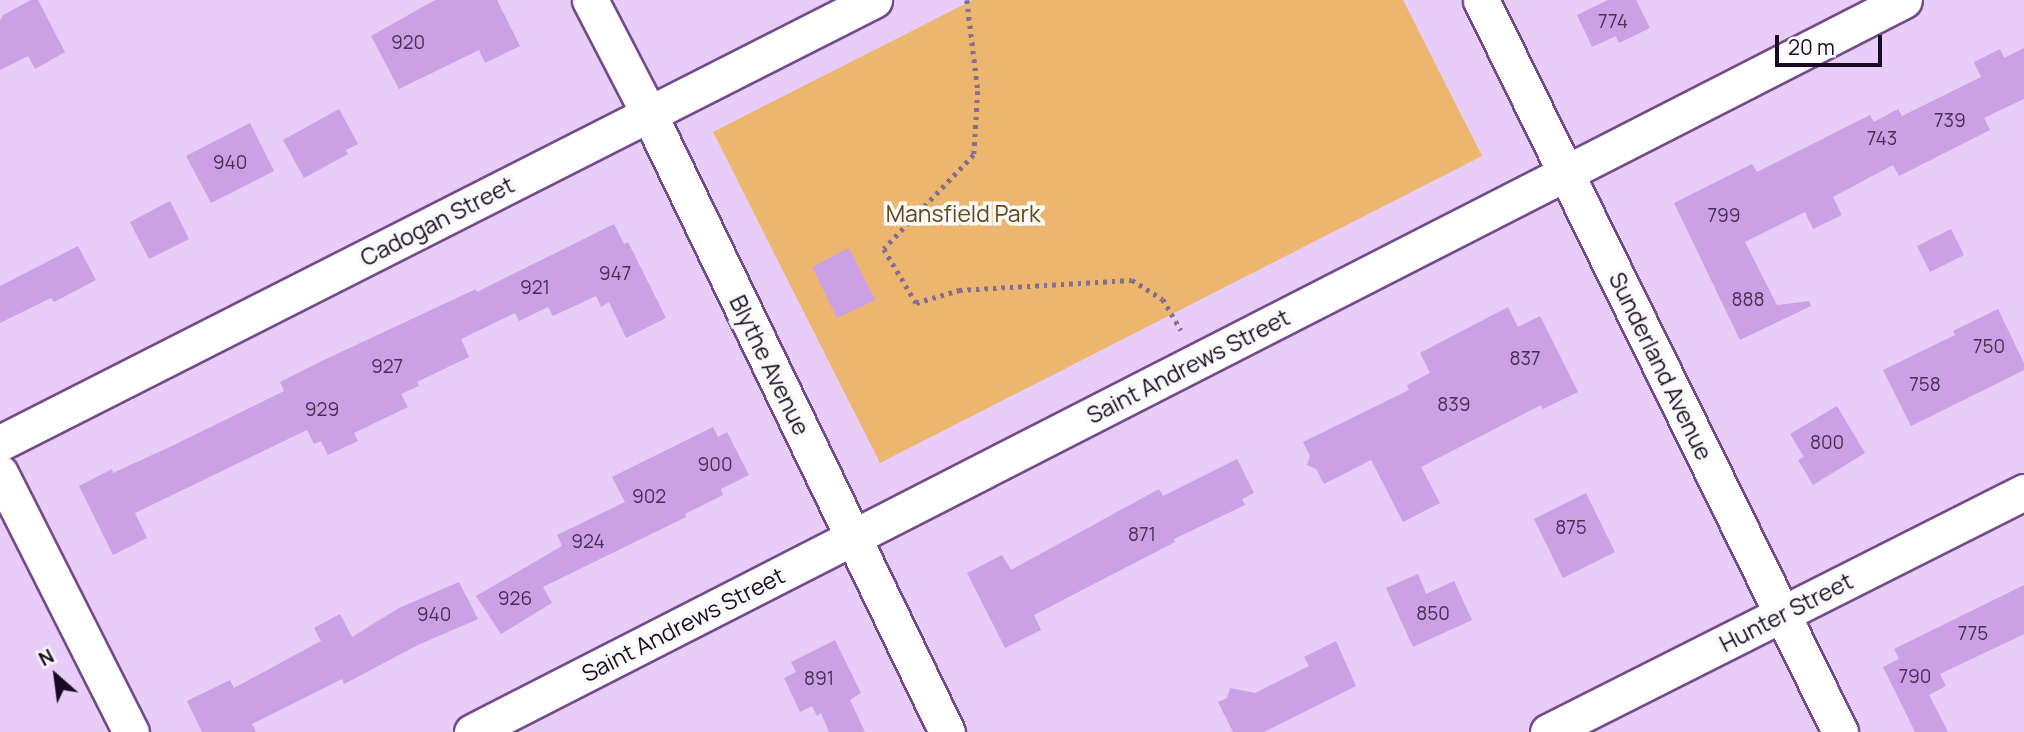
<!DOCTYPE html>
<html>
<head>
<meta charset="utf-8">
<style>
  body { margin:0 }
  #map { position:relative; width:2024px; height:732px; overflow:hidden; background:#e8cdf8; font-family:Manrope,sans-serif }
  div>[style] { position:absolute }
  .green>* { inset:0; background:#edb66f }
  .building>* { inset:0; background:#cba0e5 }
  .path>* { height:4.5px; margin-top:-2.25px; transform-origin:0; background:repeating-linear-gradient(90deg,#846e91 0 3.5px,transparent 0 8.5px) }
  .roads { filter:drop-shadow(2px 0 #744b8a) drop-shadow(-2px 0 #744b8a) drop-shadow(0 2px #744b8a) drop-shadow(0 -2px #744b8a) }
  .minor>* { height:35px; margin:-17.5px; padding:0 17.5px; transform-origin:17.5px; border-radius:17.5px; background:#fff }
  span { translate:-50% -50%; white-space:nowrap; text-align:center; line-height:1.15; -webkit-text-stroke:7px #fafafa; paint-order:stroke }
  .number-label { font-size:19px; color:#473054 }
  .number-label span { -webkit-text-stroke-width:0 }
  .park-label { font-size:23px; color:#684616 }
  .street-label { font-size:23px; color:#1b0a24 }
  .north { position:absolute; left:21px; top:641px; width:70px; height:70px; -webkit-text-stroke:5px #fafafa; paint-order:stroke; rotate:332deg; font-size:19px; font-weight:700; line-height:28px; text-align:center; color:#1b0a24 }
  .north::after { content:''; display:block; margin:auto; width:24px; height:32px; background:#1b0a24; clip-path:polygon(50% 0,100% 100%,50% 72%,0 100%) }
  .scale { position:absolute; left:1775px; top:35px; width:107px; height:32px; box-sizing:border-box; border:4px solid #1b0a24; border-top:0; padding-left:9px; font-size:21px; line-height:24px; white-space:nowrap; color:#1b0a24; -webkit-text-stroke:5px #fafafa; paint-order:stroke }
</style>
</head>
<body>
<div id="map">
  <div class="green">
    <div style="clip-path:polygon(973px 0,1403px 0,1482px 156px,880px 463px,713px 132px)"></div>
  </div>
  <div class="building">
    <div style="clip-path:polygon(31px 0,38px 0,65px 52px,35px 69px,28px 56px,0 70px,0 21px,3px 15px)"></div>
    <div style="clip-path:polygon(435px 0,497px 0,520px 46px,485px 63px,479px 50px,399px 89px,371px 36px)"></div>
    <div style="clip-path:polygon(1608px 0,1636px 0,1650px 28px,1619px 43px,1616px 36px,1592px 47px,1577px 15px)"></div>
    <div style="clip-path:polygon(2024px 48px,2024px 99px,1984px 118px,1990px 130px,1899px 176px,1893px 165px,1833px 197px,1842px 215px,1813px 229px,1805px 212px,1745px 242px,1777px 305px,1809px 301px,1811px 306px,1740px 340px,1674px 203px,1752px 164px,1757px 172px,1870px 115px,1874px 122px,1898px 109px,1902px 116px,1981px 77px,1974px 62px,2000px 49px,2004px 58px)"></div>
    <div style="clip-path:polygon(339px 109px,358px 144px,346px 150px,348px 154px,304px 178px,283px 140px)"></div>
    <div style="clip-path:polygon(250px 123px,274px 171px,211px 203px,186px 156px)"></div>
    <div style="clip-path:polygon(170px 201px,189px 239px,149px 259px,130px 222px)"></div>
    <div style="clip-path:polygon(614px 224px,624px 244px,628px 242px,666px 318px,626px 338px,609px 302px,601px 307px,596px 296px,553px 316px,548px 307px,519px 321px,515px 313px,461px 339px,469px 357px,417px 382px,419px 386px,401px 394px,408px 407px,354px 433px,358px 441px,328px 455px,321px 441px,314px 444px,307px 430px,135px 513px,147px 538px,113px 555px,79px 486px,112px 469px,113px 473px,174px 445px,284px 391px,280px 382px,326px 359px,476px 289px,477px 292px)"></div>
    <div style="clip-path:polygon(1951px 229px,1964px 255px,1930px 272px,1917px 246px)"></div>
    <div style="clip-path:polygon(78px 246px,96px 280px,54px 302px,51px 298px,0 323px,0 286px)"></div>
    <div style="clip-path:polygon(849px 248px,875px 300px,837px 318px,812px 267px)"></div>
    <div style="clip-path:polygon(1508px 307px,1518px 327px,1540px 316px,1578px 392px,1543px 409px,1541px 405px,1421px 467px,1440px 503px,1403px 522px,1371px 460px,1324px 484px,1316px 469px,1307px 465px,1310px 456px,1303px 442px,1409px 390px,1407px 385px,1430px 373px,1420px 353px)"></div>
    <div style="clip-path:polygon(1998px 309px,2024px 363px,2024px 370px,1911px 426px,1883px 370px,1955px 335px,1953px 331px)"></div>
    <div style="clip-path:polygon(1837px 406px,1865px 453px,1813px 485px,1798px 460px,1804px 457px,1790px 434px)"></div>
    <div style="clip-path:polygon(713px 427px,718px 437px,727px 432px,749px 475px,721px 489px,723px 495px,685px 514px,686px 517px,543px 587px,552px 603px,501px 634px,476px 596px,562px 546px,557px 535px,625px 502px,612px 477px)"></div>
    <div style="clip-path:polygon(1237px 459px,1254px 493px,1242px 499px,1245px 505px,1174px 539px,1175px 542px,1034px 615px,1041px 630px,1005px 648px,967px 573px,1002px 555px,1011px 570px,1159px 489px,1163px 496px)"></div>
    <div style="clip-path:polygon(1586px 493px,1615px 552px,1563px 578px,1534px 519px)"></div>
    <div style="clip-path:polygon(1418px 574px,1426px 594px,1454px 581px,1472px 620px,1413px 647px,1386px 588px)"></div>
    <div style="clip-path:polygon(459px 582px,478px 619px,418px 645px,344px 684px,342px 679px,252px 724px,256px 732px,202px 732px,187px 701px,230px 680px,234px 688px,321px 641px,314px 628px,340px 614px,352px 637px,399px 608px)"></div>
    <div style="clip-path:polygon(2024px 585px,2024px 634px,1940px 674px,1946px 686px,1929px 695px,1948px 732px,1915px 732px,1883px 667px,1899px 659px,1894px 649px)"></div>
    <div style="clip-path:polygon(835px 640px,861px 693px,850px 700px,865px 732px,829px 732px,821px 713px,817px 716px,812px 706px,800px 712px,784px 678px,796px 672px,791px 662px)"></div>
    <div style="clip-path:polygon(1336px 641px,1356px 686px,1264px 732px,1233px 732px,1218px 702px,1227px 698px,1230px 688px,1255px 693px,1309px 666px,1304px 657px)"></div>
  </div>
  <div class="path">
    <div style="left:967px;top:0;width:92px;rotate:83.1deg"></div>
    <div style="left:978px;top:91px;width:64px;rotate:93.6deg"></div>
    <div style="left:974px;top:155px;width:130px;rotate:133.8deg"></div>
    <div style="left:884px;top:249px;width:63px;rotate:59.3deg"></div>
    <div style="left:916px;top:303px;width:45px;rotate:-16.8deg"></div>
    <div style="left:959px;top:290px;width:173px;rotate:-3.3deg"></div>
    <div style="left:1132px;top:280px;width:36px;rotate:32deg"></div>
    <div style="left:1163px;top:299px;width:36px;rotate:60deg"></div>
  </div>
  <div class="roads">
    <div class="minor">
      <div style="left:590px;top:0;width:128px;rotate:62.6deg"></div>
      <div style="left:649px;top:114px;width:686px;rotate:64.26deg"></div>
      <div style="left:1481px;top:0;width:815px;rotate:63.87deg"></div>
      <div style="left:0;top:443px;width:980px;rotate:-26.88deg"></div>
      <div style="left:0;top:473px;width:290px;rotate:63.2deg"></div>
      <div style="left:472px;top:732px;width:1608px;rotate:-27.07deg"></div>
      <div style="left:1548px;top:732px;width:533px;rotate:-26.76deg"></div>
    </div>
  </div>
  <div class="number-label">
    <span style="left:1613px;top:22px">774</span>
    <span style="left:408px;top:43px">920</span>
    <span style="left:1950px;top:121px">739</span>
    <span style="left:1882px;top:139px">743</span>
    <span style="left:230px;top:163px">940</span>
    <span style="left:1724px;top:216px">799</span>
    <span style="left:615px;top:274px">947</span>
    <span style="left:535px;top:288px">921</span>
    <span style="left:1748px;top:300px">888</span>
    <span style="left:1989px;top:347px">750</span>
    <span style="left:1525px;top:359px">837</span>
    <span style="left:387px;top:367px">927</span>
    <span style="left:1925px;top:385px">758</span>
    <span style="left:1454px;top:405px">839</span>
    <span style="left:322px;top:410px">929</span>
    <span style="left:1827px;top:443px">800</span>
    <span style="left:715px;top:465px">900</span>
    <span style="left:649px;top:497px">902</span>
    <span style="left:1571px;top:528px">875</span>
    <span style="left:1142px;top:535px">871</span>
    <span style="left:588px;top:542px">924</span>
    <span style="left:515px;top:599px">926</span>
    <span style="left:1433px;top:614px">850</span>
    <span style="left:434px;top:615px">940</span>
    <span style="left:1973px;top:634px">775</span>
    <span style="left:1915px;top:677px">790</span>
    <span style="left:819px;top:679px">891</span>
  </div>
  <div class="park-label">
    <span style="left:963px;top:213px">Mansfield Park</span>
  </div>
  <div class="street-label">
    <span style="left:437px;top:221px;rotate:-27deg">Cadogan Street</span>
    <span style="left:770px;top:365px;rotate:64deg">Blythe Avenue</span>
    <span style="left:1188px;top:366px;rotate:-27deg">Saint Andrews Street</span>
    <span style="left:1661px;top:366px;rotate:64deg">Sunderland Avenue</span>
    <span style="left:1786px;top:612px;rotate:-27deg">Hunter Street</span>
    <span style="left:683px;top:624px;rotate:-27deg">Saint Andrews Street</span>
  </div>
  <div class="north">N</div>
  <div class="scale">20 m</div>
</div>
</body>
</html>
